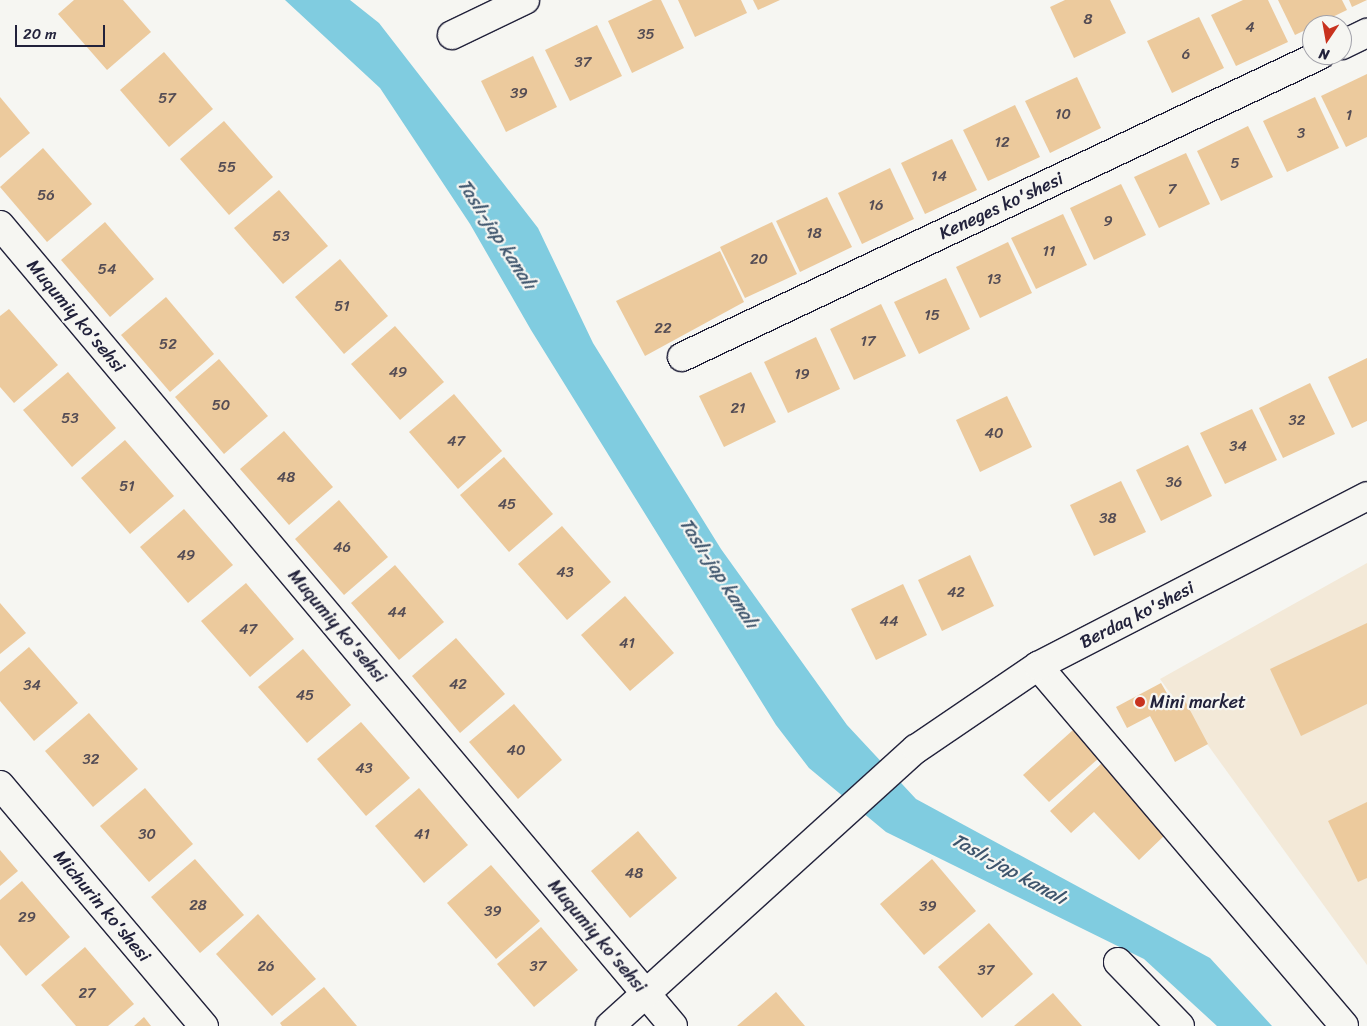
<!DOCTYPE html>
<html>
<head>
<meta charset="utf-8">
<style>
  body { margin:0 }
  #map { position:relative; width:1367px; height:1026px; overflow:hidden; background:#f6f6f2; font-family:Sriracha,sans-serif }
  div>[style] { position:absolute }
  .built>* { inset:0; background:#f3e9d8 }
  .water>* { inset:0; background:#80cce0 }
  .building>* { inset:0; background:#ecca9d }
  .roads { filter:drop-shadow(1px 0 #22223b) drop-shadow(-1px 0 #22223b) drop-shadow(0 1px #22223b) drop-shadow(0 -1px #22223b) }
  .minor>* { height:28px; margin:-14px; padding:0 14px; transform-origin:14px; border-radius:14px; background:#f6f6f2 }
  .dots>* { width:14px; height:14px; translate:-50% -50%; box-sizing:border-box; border:2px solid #f6f6f2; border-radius:50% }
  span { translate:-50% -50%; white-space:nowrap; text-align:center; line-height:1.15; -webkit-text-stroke:4.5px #f6f6f2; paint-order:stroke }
  .number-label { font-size:15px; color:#544c54 }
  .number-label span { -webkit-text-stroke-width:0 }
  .street-label { font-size:18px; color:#22223b }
  .poi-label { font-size:18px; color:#22223b }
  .left { translate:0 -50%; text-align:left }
  .water-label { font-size:19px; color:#3e556d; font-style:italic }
  .north { position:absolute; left:1302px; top:15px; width:50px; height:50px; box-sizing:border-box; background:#f6f6f2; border:1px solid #a1a1a9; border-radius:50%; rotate:192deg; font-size:14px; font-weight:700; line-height:20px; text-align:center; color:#22223b }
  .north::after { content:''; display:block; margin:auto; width:18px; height:22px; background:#c8321e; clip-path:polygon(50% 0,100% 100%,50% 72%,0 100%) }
  .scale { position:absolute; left:15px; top:25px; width:90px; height:22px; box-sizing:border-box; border:2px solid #22223b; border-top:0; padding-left:6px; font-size:15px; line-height:18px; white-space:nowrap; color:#22223b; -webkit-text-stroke:4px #f6f6f2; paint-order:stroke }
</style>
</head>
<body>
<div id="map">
  <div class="built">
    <div style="clip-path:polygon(1367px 563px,1367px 965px,1160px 679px)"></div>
  </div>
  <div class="water">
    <div style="clip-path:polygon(285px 0,350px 0,379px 23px,538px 228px,593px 343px,721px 549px,847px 725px,916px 799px,1210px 958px,1272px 1026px,1217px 1026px,1144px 959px,886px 832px,809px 768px,776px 725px,531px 330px,470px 224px,380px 88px)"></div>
  </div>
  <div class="building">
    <div style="clip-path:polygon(74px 0,123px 0,151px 32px,107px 70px,58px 14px)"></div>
    <div style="clip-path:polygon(653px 0,661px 0,684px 48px,632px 73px,608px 21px)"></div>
    <div style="clip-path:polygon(678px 0,741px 0,747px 13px,695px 37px)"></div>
    <div style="clip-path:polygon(753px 0,780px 0,758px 10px)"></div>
    <div style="clip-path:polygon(1065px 0,1110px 0,1126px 33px,1074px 58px,1050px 7px)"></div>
    <div style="clip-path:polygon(1243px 0,1268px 0,1288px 42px,1236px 66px,1211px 15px)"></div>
    <div style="clip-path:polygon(1278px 0,1342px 0,1347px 10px,1295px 35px)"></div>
    <div style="clip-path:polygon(1349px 0,1367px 0,1352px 7px)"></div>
    <div style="clip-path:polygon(1199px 17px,1224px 68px,1172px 93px,1147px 41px)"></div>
    <div style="clip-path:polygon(597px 25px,622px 76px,570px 101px,545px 50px)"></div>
    <div style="clip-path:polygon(164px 52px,213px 109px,169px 147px,120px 90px)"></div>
    <div style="clip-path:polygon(533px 56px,557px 107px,506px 132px,481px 81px)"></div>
    <div style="clip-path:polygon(1367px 74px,1367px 137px,1346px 147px,1321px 96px)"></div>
    <div style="clip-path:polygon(1077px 77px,1101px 128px,1050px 153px,1025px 101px)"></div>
    <div style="clip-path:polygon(0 97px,30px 133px,0 158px)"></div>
    <div style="clip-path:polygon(1315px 97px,1339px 148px,1287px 172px,1263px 121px)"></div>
    <div style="clip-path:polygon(1015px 105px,1040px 157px,988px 181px,963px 130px)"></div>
    <div style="clip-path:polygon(224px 121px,273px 177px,229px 215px,180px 159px)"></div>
    <div style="clip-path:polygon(1248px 126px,1273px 177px,1221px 201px,1197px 151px)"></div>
    <div style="clip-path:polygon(952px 139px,977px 190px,925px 214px,901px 163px)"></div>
    <div style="clip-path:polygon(43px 148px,92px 204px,47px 242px,0 187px)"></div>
    <div style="clip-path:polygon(1186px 153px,1210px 204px,1159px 228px,1134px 177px)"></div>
    <div style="clip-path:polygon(890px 168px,914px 219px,862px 244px,838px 193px)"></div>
    <div style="clip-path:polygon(1121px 184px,1146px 235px,1094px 260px,1070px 208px)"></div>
    <div style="clip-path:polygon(279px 190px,328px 246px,283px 284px,234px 228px)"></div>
    <div style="clip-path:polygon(827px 197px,852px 247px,800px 272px,776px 221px)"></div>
    <div style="clip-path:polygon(1063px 214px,1087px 265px,1036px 289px,1011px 238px)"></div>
    <div style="clip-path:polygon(105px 222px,154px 279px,110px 317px,61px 260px)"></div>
    <div style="clip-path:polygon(772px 222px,797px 274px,745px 298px,720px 247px)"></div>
    <div style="clip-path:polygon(1008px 242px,1032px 293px,980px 318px,956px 267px)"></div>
    <div style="clip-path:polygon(720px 251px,744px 302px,645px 356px,616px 301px)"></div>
    <div style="clip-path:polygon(340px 259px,388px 316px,344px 354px,295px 297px)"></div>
    <div style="clip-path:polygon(946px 278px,970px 329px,919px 354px,894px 302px)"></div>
    <div style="clip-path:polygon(166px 297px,214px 354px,170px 392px,121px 335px)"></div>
    <div style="clip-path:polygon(881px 304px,906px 356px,854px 380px,830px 329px)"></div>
    <div style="clip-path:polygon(9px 309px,58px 365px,14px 403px,0 387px,0 316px)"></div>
    <div style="clip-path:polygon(395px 326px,444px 382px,400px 420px,351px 364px)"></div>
    <div style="clip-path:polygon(816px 337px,840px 389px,788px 413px,764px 362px)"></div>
    <div style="clip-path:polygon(1367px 358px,1367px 421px,1352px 428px,1328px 377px)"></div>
    <div style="clip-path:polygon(219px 359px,268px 416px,224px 454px,175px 397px)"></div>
    <div style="clip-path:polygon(68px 372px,116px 428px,72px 467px,23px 410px)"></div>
    <div style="clip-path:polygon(751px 372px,776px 422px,724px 447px,699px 396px)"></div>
    <div style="clip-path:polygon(1310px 383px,1335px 434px,1283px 458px,1259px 408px)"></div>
    <div style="clip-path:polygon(454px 394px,502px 451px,458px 489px,409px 432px)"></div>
    <div style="clip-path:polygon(1007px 396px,1032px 447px,980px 472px,956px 420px)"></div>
    <div style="clip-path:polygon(1252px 409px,1277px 460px,1225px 484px,1200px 433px)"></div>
    <div style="clip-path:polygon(284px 431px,333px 487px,289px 525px,240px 469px)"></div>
    <div style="clip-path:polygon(125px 440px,174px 496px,130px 534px,81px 478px)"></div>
    <div style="clip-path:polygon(1188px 445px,1212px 496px,1161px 521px,1136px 470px)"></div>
    <div style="clip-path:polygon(504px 457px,553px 514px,509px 552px,460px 495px)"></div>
    <div style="clip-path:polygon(1121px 481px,1146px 532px,1094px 556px,1070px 505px)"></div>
    <div style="clip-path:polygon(339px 500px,388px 557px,344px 595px,295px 539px)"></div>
    <div style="clip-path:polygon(184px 509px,233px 565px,188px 603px,140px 547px)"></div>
    <div style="clip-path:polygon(562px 526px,611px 582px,567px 620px,518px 564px)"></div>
    <div style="clip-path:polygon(970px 555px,994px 606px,942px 631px,918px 580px)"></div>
    <div style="clip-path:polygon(395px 565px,444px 622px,399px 660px,351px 603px)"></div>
    <div style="clip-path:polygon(246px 583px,294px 639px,250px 677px,201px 621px)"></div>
    <div style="clip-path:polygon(903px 584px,927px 635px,876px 660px,851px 609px)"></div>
    <div style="clip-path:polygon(625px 596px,674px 653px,630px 691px,581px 635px)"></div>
    <div style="clip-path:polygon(0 603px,26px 633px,0 654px)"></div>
    <div style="clip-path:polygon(1367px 623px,1367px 704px,1301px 736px,1270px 669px)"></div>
    <div style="clip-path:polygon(456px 638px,505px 694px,460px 733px,412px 676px)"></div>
    <div style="clip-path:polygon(29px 647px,78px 703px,34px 741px,0 701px,0 672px)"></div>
    <div style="clip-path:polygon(303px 649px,351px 705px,307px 743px,258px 687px)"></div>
    <div style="clip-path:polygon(1161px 683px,1172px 702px,1183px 697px,1208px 744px,1175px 762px,1150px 716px,1127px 728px,1116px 707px)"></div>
    <div style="clip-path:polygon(514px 704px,562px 760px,518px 799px,469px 742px)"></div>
    <div style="clip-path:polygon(89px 713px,138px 769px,93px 807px,45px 751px)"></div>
    <div style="clip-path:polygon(361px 722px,410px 778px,366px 816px,317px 759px)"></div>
    <div style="clip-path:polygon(1073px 730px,1099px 758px,1049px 802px,1023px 775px)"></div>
    <div style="clip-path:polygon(1102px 763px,1167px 833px,1139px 860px,1094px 812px,1071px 833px,1050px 811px)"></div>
    <div style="clip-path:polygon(145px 788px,193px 844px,149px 882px,100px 826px)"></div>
    <div style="clip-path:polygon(419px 788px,468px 845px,424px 883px,375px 826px)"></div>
    <div style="clip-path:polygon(1367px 802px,1367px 878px,1358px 882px,1328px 821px)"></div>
    <div style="clip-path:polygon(638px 831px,677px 878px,630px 918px,591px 871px)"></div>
    <div style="clip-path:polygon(0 850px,18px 871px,0 886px)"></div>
    <div style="clip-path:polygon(195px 859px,244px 915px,200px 953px,151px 897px)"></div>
    <div style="clip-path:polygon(932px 859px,976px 911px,924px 955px,880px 904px)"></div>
    <div style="clip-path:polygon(491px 865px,540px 921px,496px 959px,447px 903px)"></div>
    <div style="clip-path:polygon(22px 881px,70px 937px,26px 976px,0 945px,0 900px)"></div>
    <div style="clip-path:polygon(258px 914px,316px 979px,272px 1016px,216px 954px)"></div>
    <div style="clip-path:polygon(989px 923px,1033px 974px,982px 1018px,938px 967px)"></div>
    <div style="clip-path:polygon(541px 927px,578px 970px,534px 1007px,497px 964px)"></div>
    <div style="clip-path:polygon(85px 947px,134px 1004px,108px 1026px,76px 1026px,41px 985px)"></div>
    <div style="clip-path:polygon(324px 987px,357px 1026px,282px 1026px,280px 1023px)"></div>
    <div style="clip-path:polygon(776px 992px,805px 1026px,737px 1026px)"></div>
    <div style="clip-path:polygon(1053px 993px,1082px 1026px,1014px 1026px)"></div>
    <div style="clip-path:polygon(144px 1017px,151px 1026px,134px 1026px)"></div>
  </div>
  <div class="roads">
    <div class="minor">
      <div style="left:452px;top:35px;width:81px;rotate:-25.6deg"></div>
      <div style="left:1342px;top:45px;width:28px;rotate:-26deg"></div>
      <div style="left:0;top:225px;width:1046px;rotate:49.96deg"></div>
      <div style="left:682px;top:357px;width:706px;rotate:-25.33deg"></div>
      <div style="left:1038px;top:666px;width:472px;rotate:49.6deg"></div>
      <div style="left:0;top:785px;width:316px;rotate:49.8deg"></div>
      <div style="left:1118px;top:962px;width:89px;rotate:45.9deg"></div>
      <div style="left:610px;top:1026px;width:413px;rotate:-42.2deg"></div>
      <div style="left:916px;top:749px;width:148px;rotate:-34.2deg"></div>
      <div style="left:1038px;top:666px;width:370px;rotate:-27.3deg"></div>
    </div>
  </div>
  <div class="dots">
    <div style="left:1140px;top:702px;background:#c8321e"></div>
  </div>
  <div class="number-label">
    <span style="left:1088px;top:20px">8</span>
    <span style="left:1250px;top:28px">4</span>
    <span style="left:646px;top:35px">35</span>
    <span style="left:1186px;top:55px">6</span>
    <span style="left:583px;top:63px">37</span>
    <span style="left:519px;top:94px">39</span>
    <span style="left:167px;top:99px">57</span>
    <span style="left:1063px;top:115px">10</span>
    <span style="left:1349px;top:116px">1</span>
    <span style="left:1301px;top:134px">3</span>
    <span style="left:1002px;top:143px">12</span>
    <span style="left:1235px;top:164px">5</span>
    <span style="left:227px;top:168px">55</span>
    <span style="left:939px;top:177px">14</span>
    <span style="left:1172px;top:190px">7</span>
    <span style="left:46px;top:196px">56</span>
    <span style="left:876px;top:206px">16</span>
    <span style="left:1108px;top:222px">9</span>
    <span style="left:814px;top:234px">18</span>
    <span style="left:281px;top:237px">53</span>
    <span style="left:1049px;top:252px">11</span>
    <span style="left:759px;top:260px">20</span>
    <span style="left:107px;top:270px">54</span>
    <span style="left:994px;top:280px">13</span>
    <span style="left:342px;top:307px">51</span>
    <span style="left:932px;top:316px">15</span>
    <span style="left:663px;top:329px">22</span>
    <span style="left:868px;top:342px">17</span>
    <span style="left:168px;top:345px">52</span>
    <span style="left:398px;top:373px">49</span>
    <span style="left:802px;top:375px">19</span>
    <span style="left:221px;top:406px">50</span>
    <span style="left:738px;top:409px">21</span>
    <span style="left:70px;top:419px">53</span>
    <span style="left:1297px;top:421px">32</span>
    <span style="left:994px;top:434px">40</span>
    <span style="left:456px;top:442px">47</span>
    <span style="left:1238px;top:447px">34</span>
    <span style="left:286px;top:478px">48</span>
    <span style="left:1174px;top:483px">36</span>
    <span style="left:127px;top:487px">51</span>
    <span style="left:507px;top:505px">45</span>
    <span style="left:1108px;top:519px">38</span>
    <span style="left:342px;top:548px">46</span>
    <span style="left:186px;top:556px">49</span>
    <span style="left:565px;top:573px">43</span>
    <span style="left:956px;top:593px">42</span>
    <span style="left:397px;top:613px">44</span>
    <span style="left:889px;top:622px">44</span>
    <span style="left:248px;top:630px">47</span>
    <span style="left:627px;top:644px">41</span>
    <span style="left:458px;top:685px">42</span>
    <span style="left:32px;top:686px">34</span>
    <span style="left:305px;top:696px">45</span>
    <span style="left:516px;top:751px">40</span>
    <span style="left:91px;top:760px">32</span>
    <span style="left:364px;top:769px">43</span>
    <span style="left:147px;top:835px">30</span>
    <span style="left:422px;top:835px">41</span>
    <span style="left:634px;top:874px">48</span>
    <span style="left:198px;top:906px">28</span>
    <span style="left:928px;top:907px">39</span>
    <span style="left:493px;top:912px">39</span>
    <span style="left:27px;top:918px">29</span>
    <span style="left:266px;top:967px">26</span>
    <span style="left:538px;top:967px">37</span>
    <span style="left:986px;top:971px">37</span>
    <span style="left:87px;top:994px">27</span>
  </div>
  <div class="street-label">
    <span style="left:1001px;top:206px;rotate:-25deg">Keneges ko'shesi</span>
    <span style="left:76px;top:316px;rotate:50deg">Muqumiy ko'sehsi</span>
    <span style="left:1137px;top:615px;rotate:-27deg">Berdaq ko'shesi</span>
    <span style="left:337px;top:626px;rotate:50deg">Muqumiy ko'sehsi</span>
    <span style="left:102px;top:906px;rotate:50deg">Michurin ko'shesi</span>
    <span style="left:597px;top:936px;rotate:50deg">Muqumiy ko'sehsi</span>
  </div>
  <div class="poi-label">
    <span class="left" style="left:1150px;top:702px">Mini market</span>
  </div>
  <div class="water-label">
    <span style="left:497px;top:234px;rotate:57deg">Taslı-jap kanalı</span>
    <span style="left:719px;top:573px;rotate:57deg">Taslı-jap kanalı</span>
    <span style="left:1009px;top:869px;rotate:29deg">Taslı-jap kanalı</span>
  </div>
  <div class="north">N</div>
  <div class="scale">20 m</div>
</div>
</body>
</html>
